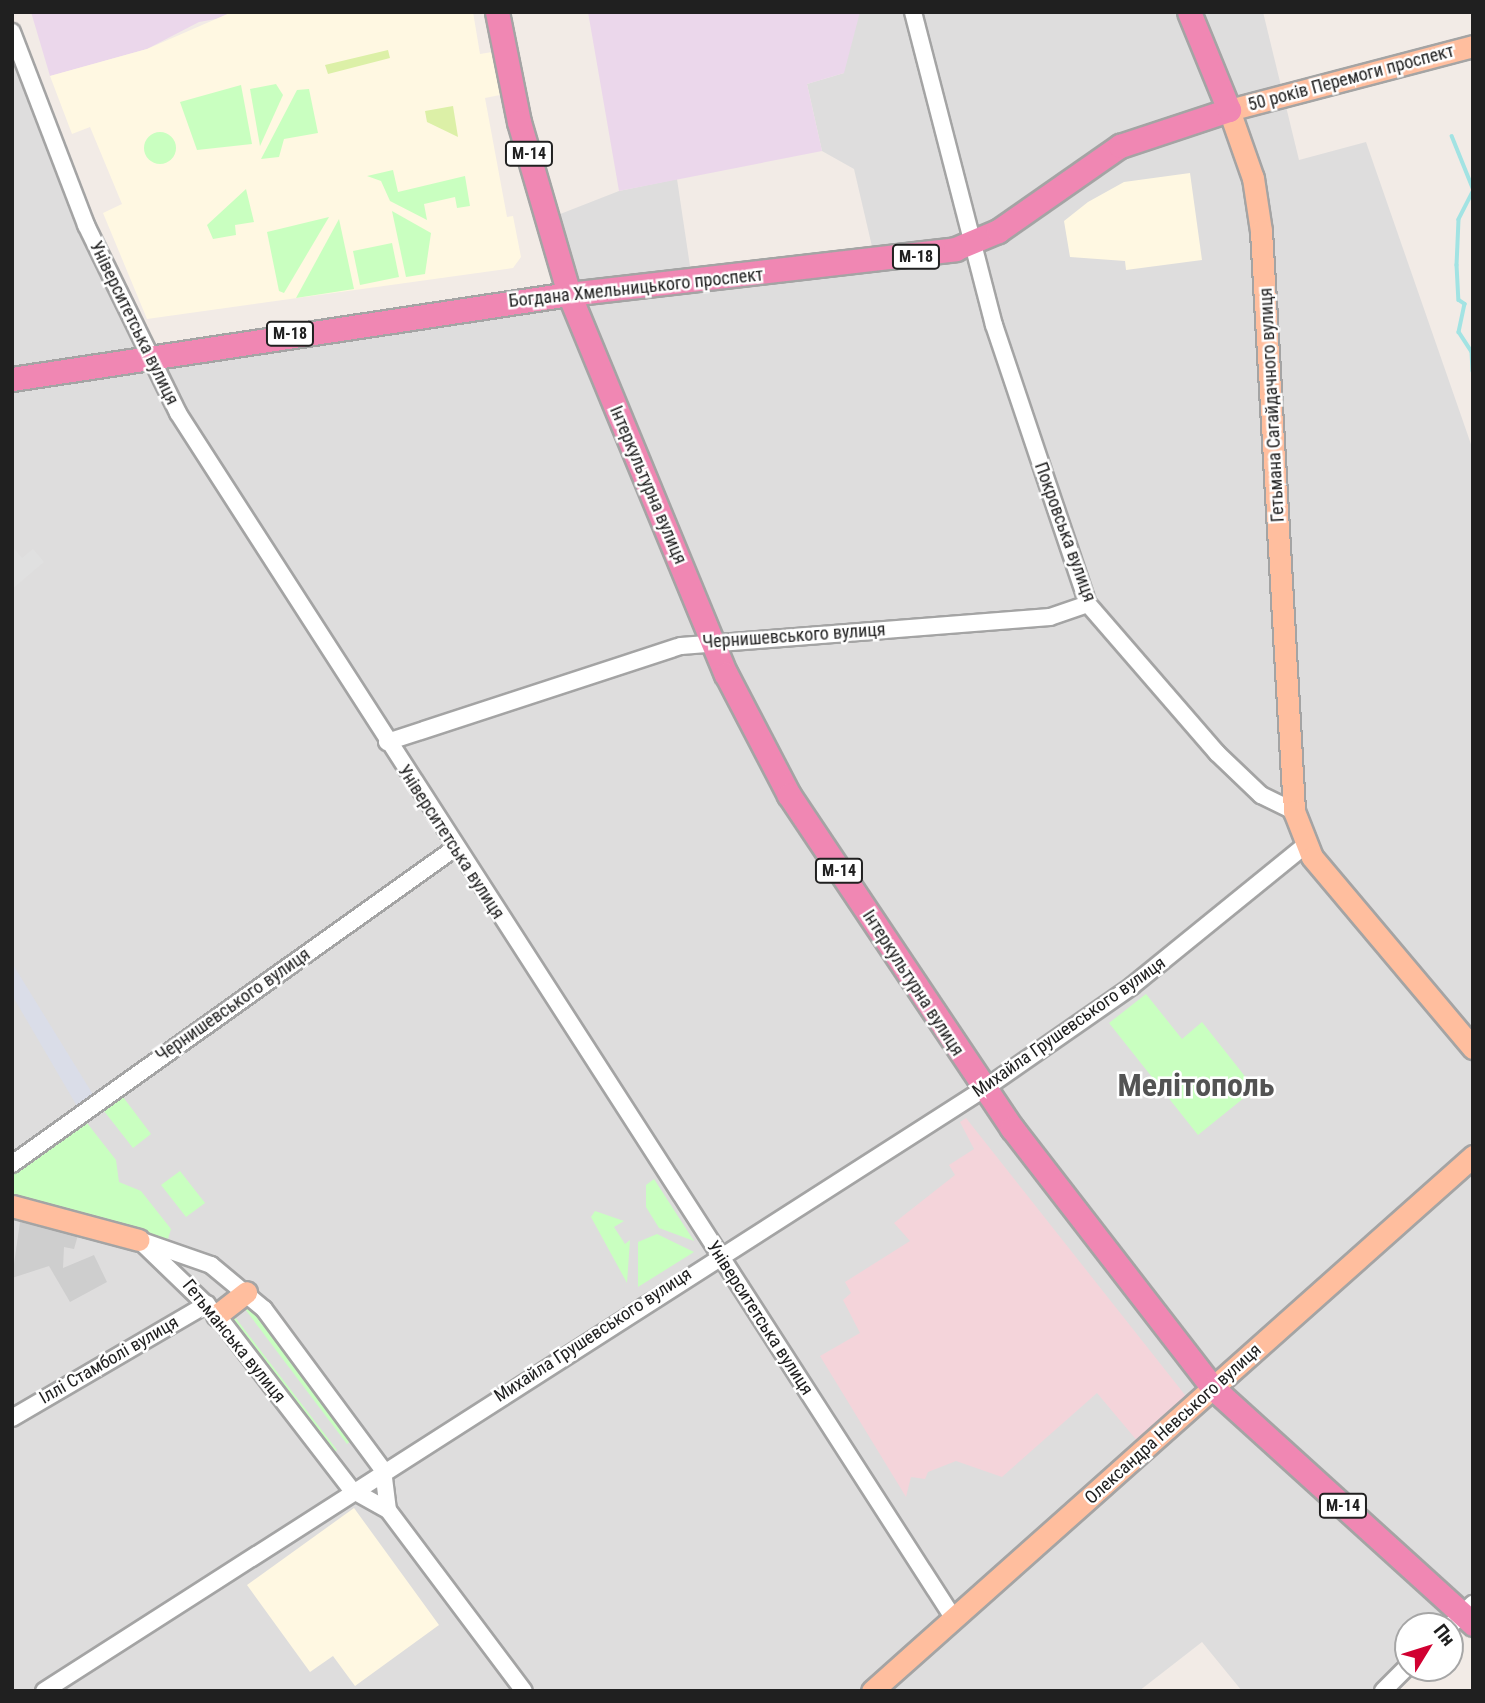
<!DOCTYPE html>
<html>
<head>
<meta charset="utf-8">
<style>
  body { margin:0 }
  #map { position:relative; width:1485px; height:1703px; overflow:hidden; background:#f2ebe6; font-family:"Roboto Condensed",sans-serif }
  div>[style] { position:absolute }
  .residential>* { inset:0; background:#dedddd }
  .commercial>* { inset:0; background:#f4d4da }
  .industrial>* { inset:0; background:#ebd7eb }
  .education>* { inset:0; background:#fff8e2 }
  .religious>* { inset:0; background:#cecece }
  .grass>* { inset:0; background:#dcf0a7 }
  .park>* { inset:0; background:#c9ffc0 }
  .round { border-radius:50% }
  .parking>* { inset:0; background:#e0e0e0 }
  .plaza>* { inset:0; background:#dadde8 }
  .stream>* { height:3.5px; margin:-1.75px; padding:0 1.75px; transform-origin:1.75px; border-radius:1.75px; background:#a2e3e3 }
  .roads { filter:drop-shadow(2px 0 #a4a4a4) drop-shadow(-2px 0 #a4a4a4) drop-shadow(0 2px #a4a4a4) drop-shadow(0 -2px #a4a4a4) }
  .minor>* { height:16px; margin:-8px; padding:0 8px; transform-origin:8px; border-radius:8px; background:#fff }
  .major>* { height:21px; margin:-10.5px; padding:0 10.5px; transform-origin:10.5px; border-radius:10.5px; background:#ffbe9e }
  .highway>* { height:23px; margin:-11.5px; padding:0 11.5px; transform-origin:11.5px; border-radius:11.5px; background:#f087b3 }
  span { translate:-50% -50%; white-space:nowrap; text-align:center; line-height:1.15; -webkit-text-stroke:5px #fff; paint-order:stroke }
  .shield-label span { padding:2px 5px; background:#fff; border:2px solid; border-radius:5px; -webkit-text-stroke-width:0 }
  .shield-label { font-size:16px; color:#202020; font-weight:700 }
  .street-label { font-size:18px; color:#202020 }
  .town-label { font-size:32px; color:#535353; font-weight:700 }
  .frame { position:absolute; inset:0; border:14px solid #202020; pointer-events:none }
  .north { position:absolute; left:1394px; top:1612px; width:70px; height:70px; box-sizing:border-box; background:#fff; border:2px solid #a6a6a6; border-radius:50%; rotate:52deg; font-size:19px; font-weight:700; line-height:28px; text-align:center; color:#202020 }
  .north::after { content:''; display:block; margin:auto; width:24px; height:32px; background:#d10031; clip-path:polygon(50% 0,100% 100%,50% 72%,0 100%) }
</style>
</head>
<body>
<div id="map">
  <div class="residential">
    <div style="clip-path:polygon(821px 12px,1263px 12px,1299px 160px,1366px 142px,1473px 450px,1473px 1624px,1408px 1626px,1408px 1666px,1383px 1691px,1242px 1691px,1202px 1642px,1139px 1691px,12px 1691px,12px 35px,147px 355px,568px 294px,550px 218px,619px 191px,677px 179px,694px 293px,877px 268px,854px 169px,822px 151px,807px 84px,844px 73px)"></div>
  </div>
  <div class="commercial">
    <div style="clip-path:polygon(966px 1118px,1189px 1400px,1139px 1443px,1097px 1393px,1002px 1477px,956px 1461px,928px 1472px,925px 1479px,911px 1477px,906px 1497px,820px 1356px,860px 1333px,843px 1300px,851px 1293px,845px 1282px,910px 1241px,894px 1223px,955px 1175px,949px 1165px,974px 1149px,960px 1122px)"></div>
  </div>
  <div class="industrial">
    <div style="clip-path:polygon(31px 12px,232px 12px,233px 16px,199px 22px,147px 49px,50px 76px)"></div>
    <div style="clip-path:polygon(588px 12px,860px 12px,844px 73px,807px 84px,822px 151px,619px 191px)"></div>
  </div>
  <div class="education">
    <div style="clip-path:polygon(232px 12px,473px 12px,480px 54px,492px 52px,500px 95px,485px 98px,507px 217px,513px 216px,521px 257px,513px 268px,147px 319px,103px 213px,122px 204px,90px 127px,72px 134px,50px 76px,147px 49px)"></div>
    <div style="clip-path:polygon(1190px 173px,1202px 260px,1126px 270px,1125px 261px,1070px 257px,1064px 221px,1088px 202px,1124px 182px)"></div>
    <div style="clip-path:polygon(354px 1508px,439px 1625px,355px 1686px,333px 1656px,310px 1672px,247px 1585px)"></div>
  </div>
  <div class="religious">
    <div style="clip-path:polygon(20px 1222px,78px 1235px,74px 1249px,64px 1247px,63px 1268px,94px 1255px,107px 1282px,70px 1302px,49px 1266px,12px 1278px)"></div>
  </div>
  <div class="grass">
    <div style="clip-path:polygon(388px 50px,390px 58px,328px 74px,325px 65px)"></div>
    <div style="clip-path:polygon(453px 106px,458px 137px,427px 122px,425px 111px)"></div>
  </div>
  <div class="park">
    <div style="clip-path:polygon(276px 84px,283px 95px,260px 146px,250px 89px)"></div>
    <div style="clip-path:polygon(241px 85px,252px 144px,197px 150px,180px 102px)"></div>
    <div style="clip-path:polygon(309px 89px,318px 133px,284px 139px,279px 157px,261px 159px,297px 90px)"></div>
    <div class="round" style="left:144px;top:132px;width:32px;height:32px"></div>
    <div style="clip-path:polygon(393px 170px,398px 192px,465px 176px,470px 206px,457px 208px,455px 197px,424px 204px,427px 220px,390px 201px,381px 181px,367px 176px)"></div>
    <div style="clip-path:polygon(246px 189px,254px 222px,235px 225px,236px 235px,213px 239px,207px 225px)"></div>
    <div style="clip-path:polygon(392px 211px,431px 233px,425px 274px,406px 277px)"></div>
    <div style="clip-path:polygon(329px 217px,284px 293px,279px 291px,267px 232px)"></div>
    <div style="clip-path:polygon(339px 219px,354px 289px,296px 298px)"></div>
    <div style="clip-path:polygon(392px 243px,399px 277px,360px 285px,353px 251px)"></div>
    <div style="clip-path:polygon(1146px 994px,1182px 1039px,1202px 1022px,1255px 1089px,1198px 1135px,1109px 1023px)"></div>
    <div style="clip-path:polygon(123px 1097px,151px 1134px,133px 1148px,104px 1111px)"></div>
    <div style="clip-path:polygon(87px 1123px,116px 1160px,119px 1182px,141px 1191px,171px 1229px,168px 1239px,12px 1196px,12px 1173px)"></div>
    <div style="clip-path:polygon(180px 1171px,205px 1203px,186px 1217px,161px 1185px)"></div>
    <div style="clip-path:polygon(654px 1179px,694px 1241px,659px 1228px,646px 1207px,646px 1185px)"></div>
    <div style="clip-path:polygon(595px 1211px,624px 1221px,614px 1227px,625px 1244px,630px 1240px,627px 1283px,591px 1217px)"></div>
    <div style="clip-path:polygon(657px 1234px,694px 1252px,638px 1287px,638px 1242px)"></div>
    <div style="clip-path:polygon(247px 1301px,352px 1440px,347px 1444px,242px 1305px)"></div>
    <div style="clip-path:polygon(231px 1312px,337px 1450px,333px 1453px,226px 1315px)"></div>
  </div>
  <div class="parking">
    <div style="clip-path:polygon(12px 546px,22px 558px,33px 549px,44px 562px,12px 589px)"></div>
  </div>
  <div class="plaza">
    <div style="clip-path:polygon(12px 963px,97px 1101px,81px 1113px,12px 995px)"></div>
  </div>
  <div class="stream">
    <div style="left:1452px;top:136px;width:56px;rotate:68deg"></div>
    <div style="left:1473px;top:192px;width:31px;rotate:117deg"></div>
    <div style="left:1459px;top:220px;width:45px;rotate:92.5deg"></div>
    <div style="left:1457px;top:265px;width:35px;rotate:87deg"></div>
    <div style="left:1459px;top:300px;width:7px;rotate:34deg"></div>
    <div style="left:1465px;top:304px;width:29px;rotate:102deg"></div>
    <div style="left:1459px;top:332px;width:24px;rotate:57deg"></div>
    <div style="left:1472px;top:352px;width:19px;rotate:87deg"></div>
  </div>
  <div class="roads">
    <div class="minor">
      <div style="left:913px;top:12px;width:323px;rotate:75.5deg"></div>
      <div style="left:994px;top:325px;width:294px;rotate:71.4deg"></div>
      <div style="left:1088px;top:604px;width:197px;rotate:49.1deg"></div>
      <div style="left:1217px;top:753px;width:61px;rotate:43.7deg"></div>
      <div style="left:1261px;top:795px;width:37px;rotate:26deg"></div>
      <div style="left:12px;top:32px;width:207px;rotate:69deg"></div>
      <div style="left:86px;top:225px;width:209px;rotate:63.9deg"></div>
      <div style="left:178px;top:413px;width:1434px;rotate:57.24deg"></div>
      <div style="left:387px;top:742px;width:309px;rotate:-18.1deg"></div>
      <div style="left:681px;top:646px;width:370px;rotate:-4.5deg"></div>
      <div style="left:1050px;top:617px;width:40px;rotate:-18.9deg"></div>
      <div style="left:12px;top:1164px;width:544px;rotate:-35.5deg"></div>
      <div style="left:139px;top:1240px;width:108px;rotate:43.9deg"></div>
      <div style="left:217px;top:1315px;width:221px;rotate:52.4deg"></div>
      <div style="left:352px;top:1490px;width:41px;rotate:29.1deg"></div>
      <div style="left:388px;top:1510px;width:226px;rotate:53.1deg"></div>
      <div style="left:145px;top:1242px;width:70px;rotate:19.2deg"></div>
      <div style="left:211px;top:1265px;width:69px;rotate:39.7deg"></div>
      <div style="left:264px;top:1309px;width:200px;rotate:53.5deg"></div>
      <div style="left:383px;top:1470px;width:40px;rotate:82.9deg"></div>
      <div style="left:12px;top:1418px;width:226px;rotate:-30.3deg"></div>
      <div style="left:1450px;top:1626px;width:32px;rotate:-44deg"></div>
      <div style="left:44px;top:1691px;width:1116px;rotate:-32.64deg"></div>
      <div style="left:984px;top:1089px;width:180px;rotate:-34.8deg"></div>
      <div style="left:1132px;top:986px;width:222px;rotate:-39.1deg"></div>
      <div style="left:1383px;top:1691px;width:35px;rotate:-45deg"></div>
    </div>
    <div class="major">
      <div style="left:1473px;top:46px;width:252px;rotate:165.3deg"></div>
      <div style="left:1229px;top:110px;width:72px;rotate:70.6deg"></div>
      <div style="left:1253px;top:178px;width:54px;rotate:81.4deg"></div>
      <div style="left:1261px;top:231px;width:581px;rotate:86.74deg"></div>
      <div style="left:1294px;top:811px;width:49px;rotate:68.6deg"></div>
      <div style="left:1312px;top:857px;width:250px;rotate:49.9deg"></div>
      <div style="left:12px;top:1206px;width:131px;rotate:15deg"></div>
      <div style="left:217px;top:1315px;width:37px;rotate:-38deg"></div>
      <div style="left:872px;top:1691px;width:805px;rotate:-41.67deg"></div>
    </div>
    <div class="highway">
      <div style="left:497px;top:12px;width:112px;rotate:78.7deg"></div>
      <div style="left:519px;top:122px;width:179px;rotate:73.8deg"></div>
      <div style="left:569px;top:294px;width:411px;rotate:67.6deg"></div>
      <div style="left:726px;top:674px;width:136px;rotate:62.5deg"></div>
      <div style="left:789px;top:795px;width:401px;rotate:56.2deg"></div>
      <div style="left:1012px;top:1128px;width:329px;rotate:52.3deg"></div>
      <div style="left:1213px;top:1388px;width:351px;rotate:42.2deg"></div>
      <div style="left:12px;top:379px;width:563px;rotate:-8.68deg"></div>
      <div style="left:569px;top:294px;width:389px;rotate:-6.6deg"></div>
      <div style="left:955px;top:249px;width:47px;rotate:-22.7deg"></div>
      <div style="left:998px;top:231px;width:149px;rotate:-34.9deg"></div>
      <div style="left:1120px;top:146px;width:115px;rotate:-18.3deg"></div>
      <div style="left:1229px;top:110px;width:106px;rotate:-112.2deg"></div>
    </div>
  </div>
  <div class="shield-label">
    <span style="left:529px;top:154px">М-14</span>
    <span style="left:916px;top:257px">М-18</span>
    <span style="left:290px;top:334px">М-18</span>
    <span style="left:839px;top:871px">М-14</span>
    <span style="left:1343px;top:1506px">М-14</span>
  </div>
  <div class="street-label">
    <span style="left:1351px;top:78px;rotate:-15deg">50 років Перемоги проспект</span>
    <span style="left:636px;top:288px;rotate:-6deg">Богдана Хмельницького проспект</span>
    <span style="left:134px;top:323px;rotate:64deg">Університетська вулиця</span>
    <span style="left:1272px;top:405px;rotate:-93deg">Гетьмана Сагайдачного вулиця</span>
    <span style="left:648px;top:485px;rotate:67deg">Інтеркультурна вулиця</span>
    <span style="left:1065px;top:532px;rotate:70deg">Покровська вулиця</span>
    <span style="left:794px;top:636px;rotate:-4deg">Чернишевського вулиця</span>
    <span style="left:451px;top:842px;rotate:57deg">Університетська вулиця</span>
    <span style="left:913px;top:983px;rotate:57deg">Інтеркультурна вулиця</span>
    <span style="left:233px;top:1005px;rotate:-35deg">Чернишевського вулиця</span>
    <span style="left:1069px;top:1027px;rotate:-35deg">Михайла Грушевського вулиця</span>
    <span style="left:760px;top:1318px;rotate:57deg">Університетська вулиця</span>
    <span style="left:593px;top:1335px;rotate:-33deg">Михайла Грушевського вулиця</span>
    <span style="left:234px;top:1341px;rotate:51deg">Гетьманська вулиця</span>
    <span style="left:109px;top:1360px;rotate:-30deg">Іллі Стамболі вулиця</span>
    <span style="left:1173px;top:1424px;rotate:-42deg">Олександра Невського вулиця</span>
  </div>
  <div class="town-label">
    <span style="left:1196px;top:1085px">Мелітополь</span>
  </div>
  <div class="frame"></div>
  <div class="north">Пн</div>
</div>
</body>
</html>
